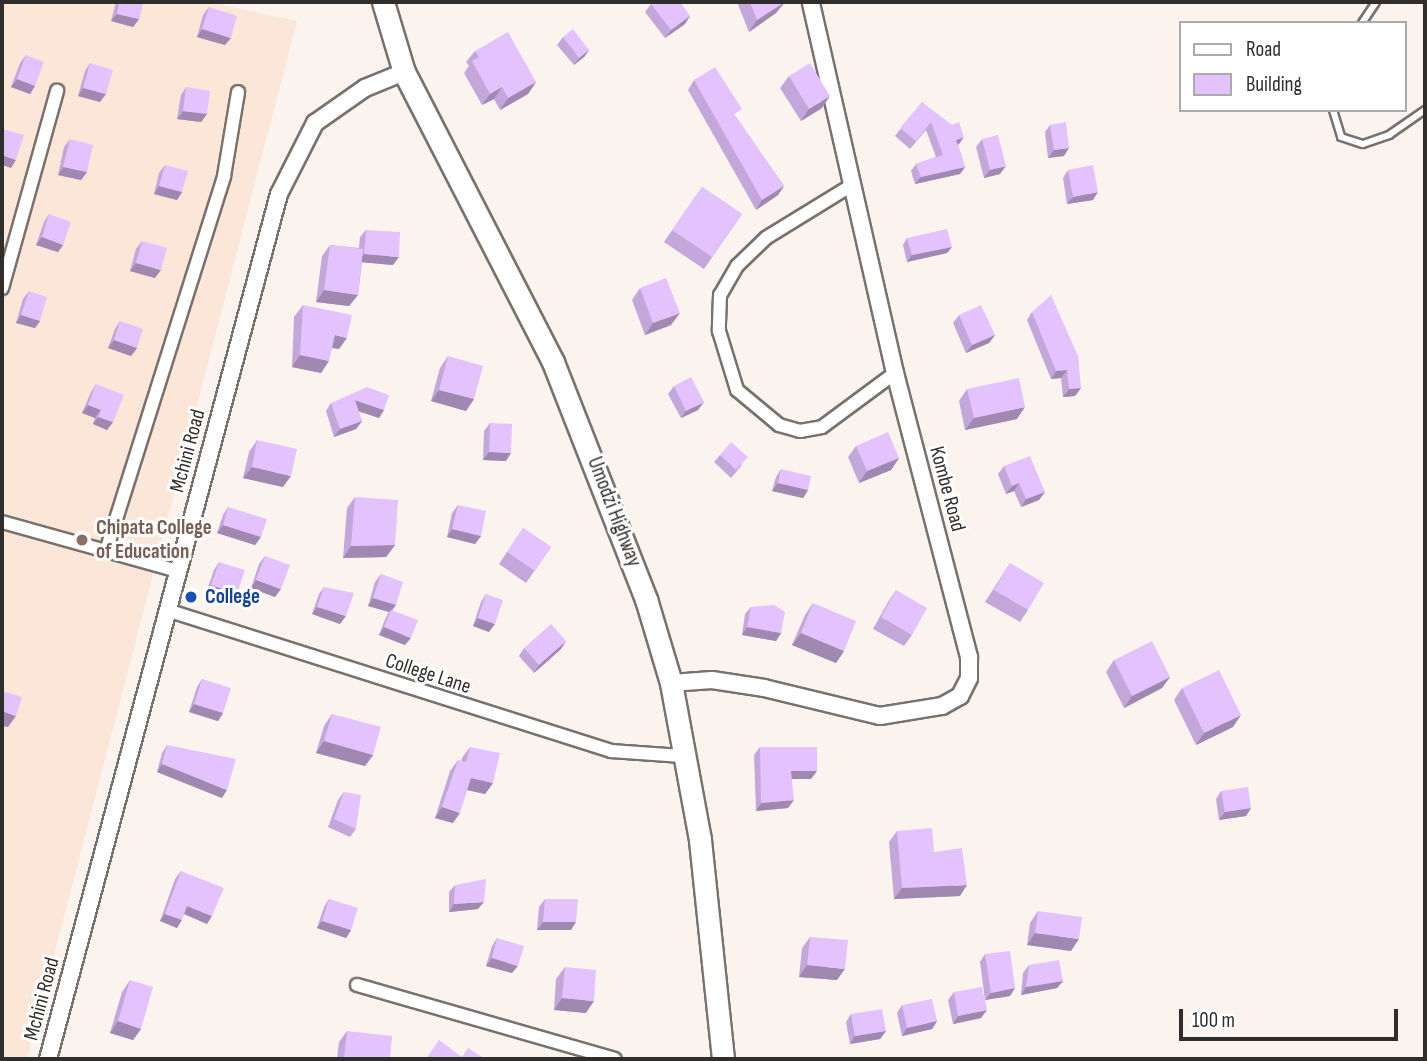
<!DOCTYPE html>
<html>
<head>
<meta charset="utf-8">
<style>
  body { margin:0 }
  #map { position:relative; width:1427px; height:1061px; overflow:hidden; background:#fbf3ee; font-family:"Sofia Sans Condensed",sans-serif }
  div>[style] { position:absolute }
  .education>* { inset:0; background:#fce6d8 }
  .roads { filter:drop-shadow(2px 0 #78716d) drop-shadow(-2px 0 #78716d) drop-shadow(0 2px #78716d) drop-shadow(0 -2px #78716d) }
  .service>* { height:6px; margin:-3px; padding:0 3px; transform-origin:3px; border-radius:3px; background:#fff }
  .minor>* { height:12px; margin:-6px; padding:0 6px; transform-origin:6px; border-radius:6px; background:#fff }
  .tertiary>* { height:16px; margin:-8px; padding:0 8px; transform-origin:8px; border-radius:8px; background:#fff }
  .trunk>* { height:21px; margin:-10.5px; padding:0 10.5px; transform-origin:10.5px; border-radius:10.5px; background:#fff }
  .wall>* { inset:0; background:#c4a7da }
  .shaded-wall>* { inset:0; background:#a088b1 }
  .building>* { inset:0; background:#e4c2fd }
  .dots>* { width:19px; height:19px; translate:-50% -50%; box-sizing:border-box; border:4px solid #fff; border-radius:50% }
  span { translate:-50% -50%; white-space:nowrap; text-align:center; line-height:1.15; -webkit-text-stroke:6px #fff; paint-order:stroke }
  .street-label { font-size:21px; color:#302e2c }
  .education-label { font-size:21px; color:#785e54; font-weight:700 }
  .left { translate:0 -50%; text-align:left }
  .transit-label { font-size:21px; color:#164399; font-weight:700 }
  .frame { position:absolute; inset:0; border:4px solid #302e2c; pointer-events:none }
  .legend { position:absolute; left:1179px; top:21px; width:228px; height:91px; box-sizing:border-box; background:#fff; border:2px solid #acabab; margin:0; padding:9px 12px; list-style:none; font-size:21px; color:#302e2c }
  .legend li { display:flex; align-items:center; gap:14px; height:35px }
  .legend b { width:35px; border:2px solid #acabab }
  .scale { position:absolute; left:1179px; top:1009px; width:219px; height:32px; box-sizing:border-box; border:4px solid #302e2c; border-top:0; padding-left:9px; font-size:21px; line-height:24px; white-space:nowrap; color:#302e2c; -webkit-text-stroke:5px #fff; paint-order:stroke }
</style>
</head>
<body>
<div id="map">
  <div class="education">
    <div style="clip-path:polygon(2px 2px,207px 2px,297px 21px,27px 1059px,2px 1059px)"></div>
  </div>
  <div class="roads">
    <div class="service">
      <div style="left:1362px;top:23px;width:25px;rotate:-56deg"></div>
      <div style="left:1333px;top:110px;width:28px;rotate:73deg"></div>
      <div style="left:1341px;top:137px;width:23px;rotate:18deg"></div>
      <div style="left:1363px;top:144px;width:28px;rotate:-19deg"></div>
      <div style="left:1389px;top:135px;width:44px;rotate:-34.8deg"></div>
    </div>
    <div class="minor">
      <div style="left:852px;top:185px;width:101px;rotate:148.4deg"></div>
      <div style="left:766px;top:238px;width:40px;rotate:136deg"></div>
      <div style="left:737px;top:266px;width:34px;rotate:120deg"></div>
      <div style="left:720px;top:295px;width:36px;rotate:92deg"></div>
      <div style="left:719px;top:331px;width:62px;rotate:73deg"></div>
      <div style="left:737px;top:390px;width:55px;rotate:39.8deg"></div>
      <div style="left:779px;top:425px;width:22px;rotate:16deg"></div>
      <div style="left:800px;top:431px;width:22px;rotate:-10deg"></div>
      <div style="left:822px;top:427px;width:91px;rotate:-36.5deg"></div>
      <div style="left:2px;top:288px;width:205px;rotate:-74.4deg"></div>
      <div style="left:2px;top:522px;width:183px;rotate:15.6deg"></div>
      <div style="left:106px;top:551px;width:393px;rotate:-72.5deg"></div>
      <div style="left:224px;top:176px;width:85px;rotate:-80.5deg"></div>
      <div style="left:167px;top:610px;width:466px;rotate:17.6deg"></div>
      <div style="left:611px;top:751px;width:71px;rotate:4deg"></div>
      <div style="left:357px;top:985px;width:268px;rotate:16deg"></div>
    </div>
    <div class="tertiary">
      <div style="left:671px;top:683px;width:41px;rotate:-4.2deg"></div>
      <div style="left:712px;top:680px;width:53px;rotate:8.7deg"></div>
      <div style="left:764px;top:688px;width:119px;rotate:13.6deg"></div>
      <div style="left:880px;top:716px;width:63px;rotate:-9.2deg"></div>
      <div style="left:942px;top:706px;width:21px;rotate:-29deg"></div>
      <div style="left:960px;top:696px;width:20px;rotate:-63deg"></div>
      <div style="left:969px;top:678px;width:21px;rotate:-90deg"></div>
      <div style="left:969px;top:657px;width:293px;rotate:-104.6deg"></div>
      <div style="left:895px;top:373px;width:380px;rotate:-102.8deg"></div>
      <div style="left:48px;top:1059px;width:895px;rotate:-75.05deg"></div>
      <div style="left:279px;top:194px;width:80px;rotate:-63.1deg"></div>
      <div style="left:315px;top:123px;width:61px;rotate:-35deg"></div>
      <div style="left:365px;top:88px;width:42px;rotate:-22.3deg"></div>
    </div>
    <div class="trunk">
      <div style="left:383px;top:2px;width:73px;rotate:73.3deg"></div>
      <div style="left:404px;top:72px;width:326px;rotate:62.8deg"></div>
      <div style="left:553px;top:362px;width:255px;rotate:68.6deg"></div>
      <div style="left:646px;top:599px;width:88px;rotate:73.4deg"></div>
      <div style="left:671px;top:683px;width:160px;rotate:79.5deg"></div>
      <div style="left:700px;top:840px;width:220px;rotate:84deg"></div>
    </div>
  </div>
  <div class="wall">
    <div style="clip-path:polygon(116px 2px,143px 2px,139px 19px,133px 27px,111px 21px)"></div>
    <div style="clip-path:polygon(737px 2px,785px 2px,776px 13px,749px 32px)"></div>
    <div style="clip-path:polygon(651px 4px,690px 16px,685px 24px,665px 38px,645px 12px)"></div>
    <div style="clip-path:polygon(209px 7px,225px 45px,197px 37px,203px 15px)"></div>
    <div style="clip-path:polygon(563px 37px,589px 50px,584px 57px,574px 65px,557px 45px)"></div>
    <div style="clip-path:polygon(475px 51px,536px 82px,528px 94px,500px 110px,494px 99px,482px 105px,464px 73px,469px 66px,466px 62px)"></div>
    <div style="clip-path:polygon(26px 55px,35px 86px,30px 94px,11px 87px,20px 63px)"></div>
    <div style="clip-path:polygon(90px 63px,100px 102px,78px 96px,85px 71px)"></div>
    <div style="clip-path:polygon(789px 76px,822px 108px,801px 121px,780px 88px)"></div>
    <div style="clip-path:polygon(694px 80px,736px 117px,784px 186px,778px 195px,756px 210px,688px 90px)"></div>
    <div style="clip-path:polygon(186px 87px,207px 114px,201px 122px,177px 119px,181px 95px)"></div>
    <div style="clip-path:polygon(922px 102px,959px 144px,958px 145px,965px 167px,960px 174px,915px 184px,911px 171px,916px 164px,936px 157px,926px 130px,910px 149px,895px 136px)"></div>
    <div style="clip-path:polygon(1050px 125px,1064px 156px,1048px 158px,1045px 132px)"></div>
    <div style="clip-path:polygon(70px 139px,87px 172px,81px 180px,58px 175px,64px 147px)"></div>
    <div style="clip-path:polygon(982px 139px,1000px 174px,984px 178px,976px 147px)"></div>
    <div style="clip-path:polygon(165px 165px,182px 192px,177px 200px,154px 194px,159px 173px)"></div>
    <div style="clip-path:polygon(1068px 170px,1093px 200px,1067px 204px,1063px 178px)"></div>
    <div style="clip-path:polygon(702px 187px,742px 214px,704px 269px,664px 242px)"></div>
    <div style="clip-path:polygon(49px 214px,63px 245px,58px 252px,36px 245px,44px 222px)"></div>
    <div style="clip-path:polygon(366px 230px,393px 265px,362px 262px,358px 295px,349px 306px,316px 302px,322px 256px,330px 245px,359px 248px,360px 237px)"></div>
    <div style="clip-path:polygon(907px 238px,952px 247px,947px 253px,907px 262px,903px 245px)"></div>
    <div style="clip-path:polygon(142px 241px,155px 278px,130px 271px,136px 249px)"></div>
    <div style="clip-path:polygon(640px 288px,671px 325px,645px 335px,632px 300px)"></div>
    <div style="clip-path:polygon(29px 291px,40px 321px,35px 328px,16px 323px,23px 299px)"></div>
    <div style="clip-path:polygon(303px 305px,339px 349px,332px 348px,321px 373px,292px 367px,294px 317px)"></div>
    <div style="clip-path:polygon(1032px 312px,1081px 388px,1075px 396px,1063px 397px,1061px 378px,1051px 379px,1027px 320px)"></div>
    <div style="clip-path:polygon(959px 315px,995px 335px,989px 343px,966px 353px,953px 323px)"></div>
    <div style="clip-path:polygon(120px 321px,137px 348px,131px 356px,108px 348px,115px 329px)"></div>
    <div style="clip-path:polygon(448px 356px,474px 399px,466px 411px,431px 401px,440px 368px)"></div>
    <div style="clip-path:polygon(96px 384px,113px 422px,107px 430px,93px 424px,95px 418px,82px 413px,91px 392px)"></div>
    <div style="clip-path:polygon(674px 386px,698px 410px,681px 418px,668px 394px)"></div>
    <div style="clip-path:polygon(967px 389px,1017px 419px,965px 430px,959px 401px)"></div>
    <div style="clip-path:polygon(331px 403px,384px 410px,379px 418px,358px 411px,362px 421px,356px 429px,334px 437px,326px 411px)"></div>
    <div style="clip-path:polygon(490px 423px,506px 461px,483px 460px,484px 431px)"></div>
    <div style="clip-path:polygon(257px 440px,283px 487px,243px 478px,249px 452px)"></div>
    <div style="clip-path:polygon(856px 446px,899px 458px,891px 470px,859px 483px,848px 457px)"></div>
    <div style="clip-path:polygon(720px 455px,742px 465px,731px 478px,714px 462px)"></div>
    <div style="clip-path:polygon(1004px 466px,1045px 492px,1039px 500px,1021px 507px,1014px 491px,1006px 494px,998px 474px)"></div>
    <div style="clip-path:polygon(781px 469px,808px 490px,803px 498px,772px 491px,776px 477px)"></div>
    <div style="clip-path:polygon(355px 497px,395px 545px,386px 557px,343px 558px,347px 508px)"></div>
    <div style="clip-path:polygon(458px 505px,481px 536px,475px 544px,447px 537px,452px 513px)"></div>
    <div style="clip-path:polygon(228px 507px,261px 537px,255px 545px,217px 533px,223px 515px)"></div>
    <div style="clip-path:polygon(523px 528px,551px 547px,526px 583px,499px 564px)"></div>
    <div style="clip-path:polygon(265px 556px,275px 597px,251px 588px,259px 564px)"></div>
    <div style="clip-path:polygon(219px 562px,237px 594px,231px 602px,206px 593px,214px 570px)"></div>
    <div style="clip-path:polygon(1010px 563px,1028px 610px,1020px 622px,985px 602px)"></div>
    <div style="clip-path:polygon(381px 574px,396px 605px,392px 610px,405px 645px,379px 635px,386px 617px,389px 612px,368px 606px,375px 582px)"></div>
    <div style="clip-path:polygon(324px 587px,340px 624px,312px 614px,319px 594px)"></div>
    <div style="clip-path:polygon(896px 590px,912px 635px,904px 646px,873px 629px,888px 602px)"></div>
    <div style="clip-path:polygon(486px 594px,489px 632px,473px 626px,481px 602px)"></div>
    <div style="clip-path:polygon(813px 603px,844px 651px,836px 663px,792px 645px,805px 615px)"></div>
    <div style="clip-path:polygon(751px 607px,781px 633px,776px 641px,742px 635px,745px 614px)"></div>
    <div style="clip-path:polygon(524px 648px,561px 649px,534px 673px,519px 656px)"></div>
    <div style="clip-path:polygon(1114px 660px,1170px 677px,1162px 688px,1124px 708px,1106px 672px)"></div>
    <div style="clip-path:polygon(202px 679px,223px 713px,218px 721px,189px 712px,197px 687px)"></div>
    <div style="clip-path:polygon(1182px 688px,1233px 727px,1196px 745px,1174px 700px)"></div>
    <div style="clip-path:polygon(332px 714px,373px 755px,365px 766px,316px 753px,324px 726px)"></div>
    <div style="clip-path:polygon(167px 745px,222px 798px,157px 772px,162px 753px)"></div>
    <div style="clip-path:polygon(470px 747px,493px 783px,485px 794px,467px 790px,453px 823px,435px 818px,450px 771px,458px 760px,461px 761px,462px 758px)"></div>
    <div style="clip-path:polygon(760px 747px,811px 779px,792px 779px,788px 808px,756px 811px,754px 755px)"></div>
    <div style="clip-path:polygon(1221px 791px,1251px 808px,1246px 816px,1219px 820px,1216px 799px)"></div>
    <div style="clip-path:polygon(344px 792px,356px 829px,350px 837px,328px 827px,338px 800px)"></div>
    <div style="clip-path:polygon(897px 831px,934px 852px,960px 896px,894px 899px,889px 842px)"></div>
    <div style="clip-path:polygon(181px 871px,207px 924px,184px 914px,177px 928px,160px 921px,175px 879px)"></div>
    <div style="clip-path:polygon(455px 885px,478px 909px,449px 912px,449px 892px)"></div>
    <div style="clip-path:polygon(329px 899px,351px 930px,346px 938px,317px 928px,324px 907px)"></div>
    <div style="clip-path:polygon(545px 899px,571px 930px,537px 930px,539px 907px)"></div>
    <div style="clip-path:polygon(1038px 911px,1071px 951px,1027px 945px,1030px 923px)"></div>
    <div style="clip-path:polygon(810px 937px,837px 980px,799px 977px,802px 948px)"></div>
    <div style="clip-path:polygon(497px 938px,512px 973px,486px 966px,492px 946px)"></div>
    <div style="clip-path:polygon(985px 954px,1015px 988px,1010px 996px,985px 1000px,980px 962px)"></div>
    <div style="clip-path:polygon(1029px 965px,1063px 981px,1057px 988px,1021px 995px,1023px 973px)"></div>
    <div style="clip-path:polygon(565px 967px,586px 1013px,554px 1010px,556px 979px)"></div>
    <div style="clip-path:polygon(130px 980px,141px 1029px,133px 1040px,110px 1033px,122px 992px)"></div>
    <div style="clip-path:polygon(954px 992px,981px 1018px,953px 1024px,948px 1000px)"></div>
    <div style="clip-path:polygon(902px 1005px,937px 1021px,932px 1029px,902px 1036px,897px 1013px)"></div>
    <div style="clip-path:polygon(851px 1014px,886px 1031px,880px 1039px,850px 1044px,846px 1022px)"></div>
    <div style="clip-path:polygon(347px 1031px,390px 1059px,337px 1059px,339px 1042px)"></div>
  </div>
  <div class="shaded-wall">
    <div style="clip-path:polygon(785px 2px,776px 13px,749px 32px,757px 20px)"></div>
    <div style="clip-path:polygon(117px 14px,139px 19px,133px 27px,111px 21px)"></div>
    <div style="clip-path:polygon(690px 16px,685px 24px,665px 38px,671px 30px)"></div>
    <div style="clip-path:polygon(202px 29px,231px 38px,225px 45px,197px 37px)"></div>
    <div style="clip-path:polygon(589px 50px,584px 57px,574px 65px,579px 58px)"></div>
    <div style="clip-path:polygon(17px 79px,35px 86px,30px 94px,11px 87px)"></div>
    <div style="clip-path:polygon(536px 82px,528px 94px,500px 110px,508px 98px)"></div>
    <div style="clip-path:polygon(502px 87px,494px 99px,482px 105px,490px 94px)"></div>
    <div style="clip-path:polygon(83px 88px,106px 94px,100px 102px,78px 96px)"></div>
    <div style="clip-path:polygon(830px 96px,822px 108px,801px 121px,809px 109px)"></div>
    <div style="clip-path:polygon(183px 111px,207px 114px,201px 122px,177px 119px)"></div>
    <div style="clip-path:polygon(964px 137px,959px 144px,951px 147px,956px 140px)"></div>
    <div style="clip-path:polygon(1069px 148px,1064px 156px,1048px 158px,1054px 150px)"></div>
    <div style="clip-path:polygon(2px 155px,16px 160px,11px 168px,2px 165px)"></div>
    <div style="clip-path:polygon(1006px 166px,1000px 174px,984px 178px,990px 170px)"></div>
    <div style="clip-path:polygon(63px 167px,87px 172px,81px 180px,58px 175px)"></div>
    <div style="clip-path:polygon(965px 167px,960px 174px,915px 184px,921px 177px)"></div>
    <div style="clip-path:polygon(159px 186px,182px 192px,177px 200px,154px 194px)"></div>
    <div style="clip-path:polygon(784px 186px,778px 195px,756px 210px,762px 200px)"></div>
    <div style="clip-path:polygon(1098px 192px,1093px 200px,1067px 204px,1073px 197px)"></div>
    <div style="clip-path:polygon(42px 237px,63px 245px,58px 252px,36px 245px)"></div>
    <div style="clip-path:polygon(952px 247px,947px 253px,907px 262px,912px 255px)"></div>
    <div style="clip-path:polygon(364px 254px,399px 257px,393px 265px,358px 262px)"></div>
    <div style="clip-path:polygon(136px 263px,161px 270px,155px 278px,130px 271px)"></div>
    <div style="clip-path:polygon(324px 290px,358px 295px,349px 306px,316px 302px)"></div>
    <div style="clip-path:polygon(680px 313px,671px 325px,645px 335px,653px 323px)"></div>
    <div style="clip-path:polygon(21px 315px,40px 321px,35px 328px,16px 323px)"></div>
    <div style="clip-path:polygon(335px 335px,347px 338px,339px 349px,327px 347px)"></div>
    <div style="clip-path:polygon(995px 335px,989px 343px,966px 353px,972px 345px)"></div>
    <div style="clip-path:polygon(114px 340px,137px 348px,131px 356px,108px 348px)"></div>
    <div style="clip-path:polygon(300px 355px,329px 361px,321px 373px,292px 367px)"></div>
    <div style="clip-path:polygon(1067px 370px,1061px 378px,1051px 379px,1056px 371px)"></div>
    <div style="clip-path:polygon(1081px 388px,1075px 396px,1063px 397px,1069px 389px)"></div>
    <div style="clip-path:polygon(439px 390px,474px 399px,466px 411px,431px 401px)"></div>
    <div style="clip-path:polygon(355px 400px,384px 410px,379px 418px,349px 408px)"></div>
    <div style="clip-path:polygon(704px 402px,698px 410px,681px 418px,686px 411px)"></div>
    <div style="clip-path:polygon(88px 405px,101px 410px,95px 418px,82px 413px)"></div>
    <div style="clip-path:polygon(1025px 407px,1017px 419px,965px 430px,974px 418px)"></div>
    <div style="clip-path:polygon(98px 417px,113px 422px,107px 430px,93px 424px)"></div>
    <div style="clip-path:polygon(362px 421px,356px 429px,334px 437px,340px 429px)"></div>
    <div style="clip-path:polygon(489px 452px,511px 453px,506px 461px,483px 460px)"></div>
    <div style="clip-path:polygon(899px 458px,891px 470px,859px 483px,867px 471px)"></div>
    <div style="clip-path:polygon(252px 467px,291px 476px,283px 487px,243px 478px)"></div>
    <div style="clip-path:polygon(778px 483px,808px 490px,803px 498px,772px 491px)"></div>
    <div style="clip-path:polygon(1019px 483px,1014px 491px,1006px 494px,1012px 486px)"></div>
    <div style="clip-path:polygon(1045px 492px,1039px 500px,1021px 507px,1026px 499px)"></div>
    <div style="clip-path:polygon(223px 525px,261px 537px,255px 545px,217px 533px)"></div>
    <div style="clip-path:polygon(452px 529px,481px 536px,475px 544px,447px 537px)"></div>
    <div style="clip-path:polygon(395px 545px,386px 557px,343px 558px,351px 546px)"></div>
    <div style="clip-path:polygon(256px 580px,281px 589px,275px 597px,251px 588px)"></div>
    <div style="clip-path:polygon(211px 585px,237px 594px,231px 602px,206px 593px)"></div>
    <div style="clip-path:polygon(373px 598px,396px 605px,390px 613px,391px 610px,389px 612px,368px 606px)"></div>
    <div style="clip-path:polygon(317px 607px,346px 616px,340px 624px,312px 614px)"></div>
    <div style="clip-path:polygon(478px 618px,495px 624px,489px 632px,473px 626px)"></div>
    <div style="clip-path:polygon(384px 627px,411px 638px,405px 645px,379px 635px)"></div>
    <div style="clip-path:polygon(747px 627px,781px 633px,776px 641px,742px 635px)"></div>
    <div style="clip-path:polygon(801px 633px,844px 651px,836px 663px,792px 645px)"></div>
    <div style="clip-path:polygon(566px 641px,561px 649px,534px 673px,539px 665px)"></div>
    <div style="clip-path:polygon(1170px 677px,1162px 688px,1124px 708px,1132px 696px)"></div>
    <div style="clip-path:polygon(194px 704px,223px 713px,218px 721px,189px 712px)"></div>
    <div style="clip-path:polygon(2px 711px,16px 716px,8px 727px,2px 726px)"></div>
    <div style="clip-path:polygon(1241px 715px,1233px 727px,1196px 745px,1204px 733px)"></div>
    <div style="clip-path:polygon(324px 741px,373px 755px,365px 766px,316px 753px)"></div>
    <div style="clip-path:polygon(162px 764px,227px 790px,222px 798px,157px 772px)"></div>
    <div style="clip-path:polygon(791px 771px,817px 771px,811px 779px,785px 779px)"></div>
    <div style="clip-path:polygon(471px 778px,493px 783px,485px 794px,463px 789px)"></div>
    <div style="clip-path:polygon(794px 800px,788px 808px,756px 811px,761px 803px)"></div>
    <div style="clip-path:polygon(442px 807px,460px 813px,453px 823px,435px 818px)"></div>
    <div style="clip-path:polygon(1251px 808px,1246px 816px,1219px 820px,1225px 812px)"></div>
    <div style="clip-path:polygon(967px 885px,960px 896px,894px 899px,902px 888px)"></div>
    <div style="clip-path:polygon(484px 902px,478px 909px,449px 912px,454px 904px)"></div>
    <div style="clip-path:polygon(187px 906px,212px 916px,207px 924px,182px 913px)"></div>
    <div style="clip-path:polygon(165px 914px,182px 920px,177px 928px,160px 921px)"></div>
    <div style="clip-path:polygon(322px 921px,351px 930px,346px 938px,317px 928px)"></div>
    <div style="clip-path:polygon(543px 922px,576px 922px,571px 930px,537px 930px)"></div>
    <div style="clip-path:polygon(1035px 933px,1079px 939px,1071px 951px,1027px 945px)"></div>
    <div style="clip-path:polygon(492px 958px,518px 966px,512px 973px,486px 966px)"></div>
    <div style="clip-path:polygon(807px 965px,845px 969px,837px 980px,799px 977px)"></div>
    <div style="clip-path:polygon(1063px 981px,1057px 988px,1021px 995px,1026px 987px)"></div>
    <div style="clip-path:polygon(1015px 988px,1010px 996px,985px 1000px,991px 993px)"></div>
    <div style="clip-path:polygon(562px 998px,594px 1001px,586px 1013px,554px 1010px)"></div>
    <div style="clip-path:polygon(987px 1010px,981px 1018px,953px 1024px,958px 1016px)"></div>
    <div style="clip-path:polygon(118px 1021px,141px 1029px,133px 1040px,110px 1033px)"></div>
    <div style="clip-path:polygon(937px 1021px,932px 1029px,902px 1036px,907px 1028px)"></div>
    <div style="clip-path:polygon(886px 1031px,880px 1039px,850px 1044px,855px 1036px)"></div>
  </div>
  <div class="building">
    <div style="clip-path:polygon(119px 2px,143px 2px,139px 19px,117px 14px)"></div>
    <div style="clip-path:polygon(654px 2px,680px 2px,690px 16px,671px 30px,651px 4px)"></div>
    <div style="clip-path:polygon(750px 2px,785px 2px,757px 20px)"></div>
    <div style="clip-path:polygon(209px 7px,237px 16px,231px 38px,202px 29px)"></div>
    <div style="clip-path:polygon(573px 29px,589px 50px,579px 58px,563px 37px)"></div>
    <div style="clip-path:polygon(508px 32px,536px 82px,508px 98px,502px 87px,490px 94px,472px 61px,479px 57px,475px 51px)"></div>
    <div style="clip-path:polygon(26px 55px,44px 62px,35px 86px,17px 79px)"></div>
    <div style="clip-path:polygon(90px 63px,113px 70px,106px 94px,83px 88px)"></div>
    <div style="clip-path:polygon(810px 63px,830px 96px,809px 109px,789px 76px)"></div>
    <div style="clip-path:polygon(715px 67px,742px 109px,734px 114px,784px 186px,762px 200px,694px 80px)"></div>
    <div style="clip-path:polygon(186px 87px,210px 91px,207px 114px,183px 111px)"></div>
    <div style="clip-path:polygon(922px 102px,952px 125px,959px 122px,964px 137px,956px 140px,965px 167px,921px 177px,916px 164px,943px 155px,931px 122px,916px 141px,900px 128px)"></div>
    <div style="clip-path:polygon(1066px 122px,1069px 148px,1054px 150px,1050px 125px)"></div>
    <div style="clip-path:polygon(2px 129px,24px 135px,16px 160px,2px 155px)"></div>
    <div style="clip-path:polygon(998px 135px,1006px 166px,990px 170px,982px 139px)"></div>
    <div style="clip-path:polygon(70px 139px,93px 145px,87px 172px,63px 167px)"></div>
    <div style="clip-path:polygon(165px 165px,188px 171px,182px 192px,159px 186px)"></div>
    <div style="clip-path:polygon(1093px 165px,1098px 192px,1073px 197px,1068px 170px)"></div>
    <div style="clip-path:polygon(702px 187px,742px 214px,712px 257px,672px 230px)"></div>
    <div style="clip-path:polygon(49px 214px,71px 222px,63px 245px,42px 237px)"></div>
    <div style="clip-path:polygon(947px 229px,952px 247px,912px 255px,907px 238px)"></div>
    <div style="clip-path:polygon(366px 230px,400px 232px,399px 257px,364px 254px)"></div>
    <div style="clip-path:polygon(142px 241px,167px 248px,161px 270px,136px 263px)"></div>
    <div style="clip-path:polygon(330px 245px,363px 249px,358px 295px,324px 290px)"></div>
    <div style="clip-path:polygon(666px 278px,680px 313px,653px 323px,640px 288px)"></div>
    <div style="clip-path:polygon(29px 291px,47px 297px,40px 321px,21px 315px)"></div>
    <div style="clip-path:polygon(1051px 295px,1078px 356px,1081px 388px,1069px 389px,1067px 370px,1056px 371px,1032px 312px)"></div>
    <div style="clip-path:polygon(303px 305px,352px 315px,347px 338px,335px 335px,329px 361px,300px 355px)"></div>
    <div style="clip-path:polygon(981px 305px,995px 335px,972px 345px,959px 315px)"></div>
    <div style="clip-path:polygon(120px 321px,143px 329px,137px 348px,114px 340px)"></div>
    <div style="clip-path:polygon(448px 356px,483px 366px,474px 399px,439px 390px)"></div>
    <div style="clip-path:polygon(691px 377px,704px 402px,686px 411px,674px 386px)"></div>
    <div style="clip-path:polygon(1019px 378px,1025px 407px,974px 418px,967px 389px)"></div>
    <div style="clip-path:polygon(96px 384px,124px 395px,113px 422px,98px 417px,101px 410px,88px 405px)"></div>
    <div style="clip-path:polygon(367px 387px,389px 395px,384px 410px,355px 400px,362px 421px,340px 429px,331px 403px)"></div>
    <div style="clip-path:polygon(490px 423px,512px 424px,511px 453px,489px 452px)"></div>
    <div style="clip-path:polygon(888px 432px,899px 458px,867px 471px,856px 446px)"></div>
    <div style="clip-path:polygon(257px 440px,297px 449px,291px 476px,252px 467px)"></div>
    <div style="clip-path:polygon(731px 442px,748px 457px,736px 470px,720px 455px)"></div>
    <div style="clip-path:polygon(1030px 456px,1045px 492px,1026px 499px,1019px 483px,1012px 486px,1004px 466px)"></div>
    <div style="clip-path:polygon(781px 469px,811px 476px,808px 490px,778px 483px)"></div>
    <div style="clip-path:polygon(355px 497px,398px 500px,395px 545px,351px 546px)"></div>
    <div style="clip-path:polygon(458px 505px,486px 511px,481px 536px,452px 529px)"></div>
    <div style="clip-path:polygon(228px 507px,267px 519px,261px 537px,223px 525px)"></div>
    <div style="clip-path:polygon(523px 528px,551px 547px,535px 571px,507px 552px)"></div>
    <div style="clip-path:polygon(265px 556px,290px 565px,281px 589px,256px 580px)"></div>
    <div style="clip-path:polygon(219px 562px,245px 570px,237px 594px,211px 585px)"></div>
    <div style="clip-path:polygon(1010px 563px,1044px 583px,1028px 610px,994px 590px)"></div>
    <div style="clip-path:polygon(381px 574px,403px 582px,396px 605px,373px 598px)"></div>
    <div style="clip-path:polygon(324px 587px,354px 593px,346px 616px,317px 607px)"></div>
    <div style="clip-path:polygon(896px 590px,927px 608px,912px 635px,881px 617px)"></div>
    <div style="clip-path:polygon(486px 594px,503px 600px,495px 624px,478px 618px)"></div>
    <div style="clip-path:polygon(813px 603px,856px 621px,844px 651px,801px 633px)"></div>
    <div style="clip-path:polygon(774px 605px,785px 612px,781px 633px,747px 627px,751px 607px)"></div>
    <div style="clip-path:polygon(391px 610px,418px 620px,411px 638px,384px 627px)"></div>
    <div style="clip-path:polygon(551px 624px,566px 641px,539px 665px,524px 648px)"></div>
    <div style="clip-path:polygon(1152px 641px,1170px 677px,1132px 696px,1114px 660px)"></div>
    <div style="clip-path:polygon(1219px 670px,1241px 715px,1204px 733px,1182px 688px)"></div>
    <div style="clip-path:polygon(202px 679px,231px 688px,223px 713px,194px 704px)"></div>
    <div style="clip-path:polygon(2px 691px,22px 697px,16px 716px,2px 711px)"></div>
    <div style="clip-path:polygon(332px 714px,381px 727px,373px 755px,324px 741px)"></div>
    <div style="clip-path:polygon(167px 745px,236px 759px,227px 790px,162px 764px)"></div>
    <div style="clip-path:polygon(470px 747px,500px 753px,493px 783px,471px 778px,460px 813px,442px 807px,458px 760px,466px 762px)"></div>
    <div style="clip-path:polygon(760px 747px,817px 747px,817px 771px,791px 771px,794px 800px,761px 803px)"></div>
    <div style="clip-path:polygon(1248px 787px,1251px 808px,1225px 812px,1221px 791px)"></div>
    <div style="clip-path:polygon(344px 792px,361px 795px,356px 829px,334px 819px)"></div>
    <div style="clip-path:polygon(932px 828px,934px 852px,962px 848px,967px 885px,902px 888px,897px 831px)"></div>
    <div style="clip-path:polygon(181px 871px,224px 888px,212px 916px,187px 906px,182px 920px,165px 914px)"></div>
    <div style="clip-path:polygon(486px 879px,484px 902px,454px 904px,455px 885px)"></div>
    <div style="clip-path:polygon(329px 899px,358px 908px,351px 930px,322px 921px)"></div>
    <div style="clip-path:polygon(545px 899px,578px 899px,576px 922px,543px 922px)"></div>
    <div style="clip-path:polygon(1038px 911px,1082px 917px,1079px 939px,1035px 933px)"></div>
    <div style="clip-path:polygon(810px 937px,848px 940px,845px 969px,807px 965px)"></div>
    <div style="clip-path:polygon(497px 938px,524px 946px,518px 966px,492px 958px)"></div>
    <div style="clip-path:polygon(1010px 951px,1015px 988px,991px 993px,985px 954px)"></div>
    <div style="clip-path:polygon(1059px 960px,1063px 981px,1026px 987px,1029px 965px)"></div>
    <div style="clip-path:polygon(565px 967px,596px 970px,594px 1001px,562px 998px)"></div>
    <div style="clip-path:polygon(130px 980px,153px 987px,141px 1029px,118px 1021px)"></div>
    <div style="clip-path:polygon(982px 987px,987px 1010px,958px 1016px,954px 992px)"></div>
    <div style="clip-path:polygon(932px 999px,937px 1021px,907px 1028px,902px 1005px)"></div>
    <div style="clip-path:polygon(882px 1009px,886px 1031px,855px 1036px,851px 1014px)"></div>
    <div style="clip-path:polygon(347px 1031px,392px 1036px,390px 1059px,354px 1059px,344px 1058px)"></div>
    <div style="clip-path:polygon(439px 1040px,462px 1057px,468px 1048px,485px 1059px,426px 1059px)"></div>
  </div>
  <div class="dots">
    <div style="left:82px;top:540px;background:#8d6e63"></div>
    <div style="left:191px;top:597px;background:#1a4fb4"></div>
  </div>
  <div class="street-label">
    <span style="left:188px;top:451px;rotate:-75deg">Mchini Road</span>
    <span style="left:947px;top:489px;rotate:75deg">Kombe Road</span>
    <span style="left:614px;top:512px;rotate:69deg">Umodzi Highway</span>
    <span style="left:428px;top:674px;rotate:18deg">College Lane</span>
    <span style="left:42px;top:999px;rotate:-75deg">Mchini Road</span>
  </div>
  <div class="education-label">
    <span class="left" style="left:96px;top:540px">Chipata College<br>of Education</span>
  </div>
  <div class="transit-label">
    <span class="left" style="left:205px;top:597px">College</span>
  </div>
  <div class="frame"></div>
  <ul class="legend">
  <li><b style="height:9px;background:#fff"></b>Road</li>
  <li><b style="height:19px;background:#e4c2fd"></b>Building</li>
  </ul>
  <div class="scale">100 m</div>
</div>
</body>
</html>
